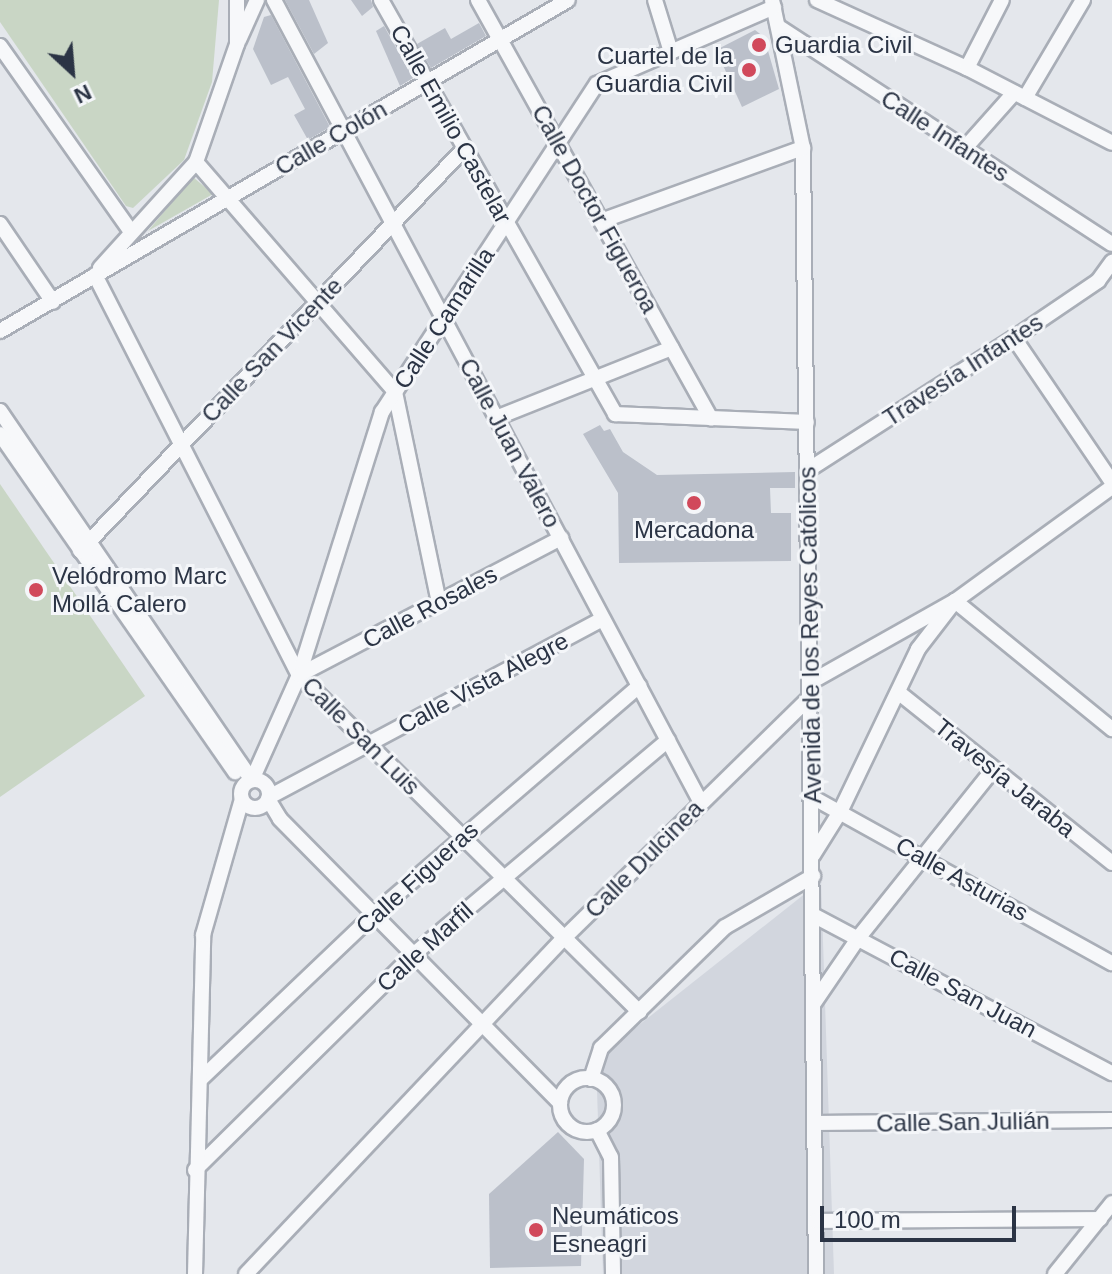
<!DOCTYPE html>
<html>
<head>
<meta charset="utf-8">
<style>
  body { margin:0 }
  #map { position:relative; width:1112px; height:1274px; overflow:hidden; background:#e4e7ec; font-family:Helvetica,sans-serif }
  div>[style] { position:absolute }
  .built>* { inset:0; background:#d2d6de }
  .green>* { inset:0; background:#c9d6c5 }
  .building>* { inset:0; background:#bbc0ca }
  .roads { filter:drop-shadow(2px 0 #a9aeb7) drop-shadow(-2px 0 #a9aeb7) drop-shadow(0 2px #a9aeb7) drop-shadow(0 -2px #a9aeb7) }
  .minor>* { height:14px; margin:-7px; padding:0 7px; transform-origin:7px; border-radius:7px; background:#f7f8fa }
  .minor>.ring { margin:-7px; padding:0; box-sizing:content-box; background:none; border:14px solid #f7f8fa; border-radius:50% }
  .dots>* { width:22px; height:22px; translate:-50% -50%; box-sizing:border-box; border:4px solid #f4f6f9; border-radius:50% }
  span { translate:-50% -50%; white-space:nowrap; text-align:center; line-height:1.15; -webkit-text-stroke:6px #f4f6f9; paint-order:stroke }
  .poi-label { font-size:24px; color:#2b3445 }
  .left { translate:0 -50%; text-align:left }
  .right { translate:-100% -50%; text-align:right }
  .street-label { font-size:24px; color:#2b3445 }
  .north { position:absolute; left:32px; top:32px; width:80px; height:80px; -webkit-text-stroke:6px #f4f6f9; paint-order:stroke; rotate:154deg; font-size:22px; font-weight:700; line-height:32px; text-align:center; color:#2b3445 }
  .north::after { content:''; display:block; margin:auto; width:28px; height:36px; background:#2b3445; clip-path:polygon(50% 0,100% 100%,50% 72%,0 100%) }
  .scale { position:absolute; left:820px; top:1206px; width:196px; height:36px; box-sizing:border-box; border:4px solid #2b3445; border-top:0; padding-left:10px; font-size:24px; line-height:28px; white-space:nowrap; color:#2b3445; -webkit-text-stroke:6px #f4f6f9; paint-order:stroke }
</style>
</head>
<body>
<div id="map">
  <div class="built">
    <div style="clip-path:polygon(821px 881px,834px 1274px,603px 1274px,596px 1059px)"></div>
  </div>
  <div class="green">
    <div style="clip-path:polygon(0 0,219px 0,212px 82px,184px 160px,133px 208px,126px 206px,0 22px)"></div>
    <div style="clip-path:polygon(193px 177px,213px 194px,148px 231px)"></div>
    <div style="clip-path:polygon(0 484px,145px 696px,0 797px)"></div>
  </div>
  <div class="building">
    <div style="clip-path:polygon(285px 0,309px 0,328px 43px,314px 54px)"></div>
    <div style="clip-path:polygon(351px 0,371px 0,373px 7px,362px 16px)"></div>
    <div style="clip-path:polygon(271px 15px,330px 127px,308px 140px,294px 115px,305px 109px,288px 77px,271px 85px,253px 49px,264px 17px)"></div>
    <div style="clip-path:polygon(479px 23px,486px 36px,431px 68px,417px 44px,445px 28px,451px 39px)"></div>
    <div style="clip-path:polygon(384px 26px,413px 78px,400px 86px,376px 31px)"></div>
    <div style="clip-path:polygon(755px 30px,764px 37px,779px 89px,742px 107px,716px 50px)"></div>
    <div style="clip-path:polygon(600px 425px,604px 431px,610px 429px,623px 452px,657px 475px,795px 472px,795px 488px,770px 488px,771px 513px,791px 513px,791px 561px,619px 563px,618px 493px,583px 434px)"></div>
    <div style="clip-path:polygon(558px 1132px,584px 1159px,581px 1266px,490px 1268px,489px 1194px)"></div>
  </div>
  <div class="roads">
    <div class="minor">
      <div style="left:274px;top:0;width:907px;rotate:61.99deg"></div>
      <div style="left:381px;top:0;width:476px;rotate:60.5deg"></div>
      <div style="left:615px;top:414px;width:192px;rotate:2.4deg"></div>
      <div style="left:478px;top:0;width:479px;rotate:60.9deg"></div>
      <div style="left:655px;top:0;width:54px;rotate:72.9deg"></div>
      <div style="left:772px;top:0;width:151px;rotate:78.2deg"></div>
      <div style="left:803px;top:148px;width:1126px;rotate:89.34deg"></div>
      <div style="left:817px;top:0;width:165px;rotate:24.4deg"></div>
      <div style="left:967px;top:68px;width:163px;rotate:27.3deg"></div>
      <div style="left:779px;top:27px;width:397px;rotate:33.1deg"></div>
      <div style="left:239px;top:40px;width:44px;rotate:-65.8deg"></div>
      <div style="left:0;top:46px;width:225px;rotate:54.8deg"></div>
      <div style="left:967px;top:68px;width:76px;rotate:-62.8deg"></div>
      <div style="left:1025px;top:98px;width:114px;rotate:-59.4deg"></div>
      <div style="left:965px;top:148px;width:74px;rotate:-48.3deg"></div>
      <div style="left:196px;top:162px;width:304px;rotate:49.1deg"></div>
      <div style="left:395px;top:392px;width:215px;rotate:78.2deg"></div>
      <div style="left:601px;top:221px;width:215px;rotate:-19.9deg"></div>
      <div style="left:0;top:224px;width:94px;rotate:55.8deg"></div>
      <div style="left:100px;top:268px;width:143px;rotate:-47.8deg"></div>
      <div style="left:196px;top:162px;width:125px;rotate:-70.8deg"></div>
      <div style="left:237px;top:44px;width:44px;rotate:-90deg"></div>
      <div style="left:95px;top:275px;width:449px;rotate:63deg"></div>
      <div style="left:299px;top:675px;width:479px;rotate:44.7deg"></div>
      <div style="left:0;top:331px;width:657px;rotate:-30.23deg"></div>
      <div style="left:1014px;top:338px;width:174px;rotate:55.8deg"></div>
      <div style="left:0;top:411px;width:447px;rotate:55.7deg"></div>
      <div style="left:252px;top:780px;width:115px;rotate:-65.9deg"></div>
      <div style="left:299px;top:675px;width:276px;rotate:-72.5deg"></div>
      <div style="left:382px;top:412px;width:392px;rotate:-56.8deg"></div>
      <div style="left:597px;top:84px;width:193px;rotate:-23.5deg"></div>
      <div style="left:496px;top:418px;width:189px;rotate:-21.7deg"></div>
      <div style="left:0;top:434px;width:412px;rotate:55.2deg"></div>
      <div style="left:808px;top:470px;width:245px;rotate:-32.7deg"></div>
      <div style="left:1014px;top:338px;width:102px;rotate:-34.2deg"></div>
      <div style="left:1098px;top:281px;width:24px;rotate:-54deg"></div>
      <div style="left:80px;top:551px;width:557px;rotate:-46.31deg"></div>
      <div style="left:299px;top:675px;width:296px;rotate:-27.6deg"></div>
      <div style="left:811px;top:682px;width:165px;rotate:-29.4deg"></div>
      <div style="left:955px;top:601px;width:194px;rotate:-36deg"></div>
      <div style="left:898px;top:692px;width:274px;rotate:38.6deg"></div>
      <div class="ring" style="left:241px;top:780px;width:14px;height:14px"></div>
      <div style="left:269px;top:797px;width:378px;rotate:-28.1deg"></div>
      <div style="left:812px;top:797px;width:343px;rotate:29deg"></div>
      <div style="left:268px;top:799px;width:23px;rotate:59deg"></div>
      <div style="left:280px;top:819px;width:399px;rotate:45.4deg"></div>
      <div style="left:813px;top:855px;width:51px;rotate:-57.9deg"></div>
      <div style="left:840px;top:812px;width:181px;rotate:-64.4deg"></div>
      <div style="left:918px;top:649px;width:61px;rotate:-52.4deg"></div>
      <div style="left:955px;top:601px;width:203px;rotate:39.2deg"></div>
      <div style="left:813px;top:915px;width:338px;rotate:27.9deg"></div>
      <div style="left:814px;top:1003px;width:80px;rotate:-55.7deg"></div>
      <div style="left:859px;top:937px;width:214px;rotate:-51.3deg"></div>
      <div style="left:202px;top:1078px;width:238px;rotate:-43.6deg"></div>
      <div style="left:374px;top:914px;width:350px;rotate:-40.7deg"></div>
      <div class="ring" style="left:560px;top:1078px;width:40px;height:40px"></div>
      <div style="left:591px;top:1079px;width:33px;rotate:-72deg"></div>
      <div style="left:601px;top:1048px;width:173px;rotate:-44.3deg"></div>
      <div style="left:725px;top:927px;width:102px;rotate:-30.1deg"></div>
      <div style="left:814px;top:1123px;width:298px;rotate:-0.6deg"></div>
      <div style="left:597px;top:1130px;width:30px;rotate:63deg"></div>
      <div style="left:611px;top:1157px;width:117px;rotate:89deg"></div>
      <div style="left:195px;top:1170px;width:308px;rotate:-44.6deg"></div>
      <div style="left:414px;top:954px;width:332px;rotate:-40.1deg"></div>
      <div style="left:815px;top:1221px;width:285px;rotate:-0.4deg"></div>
      <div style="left:195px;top:1274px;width:339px;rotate:-88.6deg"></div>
      <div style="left:203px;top:935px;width:141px;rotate:-74deg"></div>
      <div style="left:246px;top:1274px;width:461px;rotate:-46.6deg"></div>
      <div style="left:563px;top:939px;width:346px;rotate:-44.4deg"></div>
      <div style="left:1055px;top:1274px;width:91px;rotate:-51.2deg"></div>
    </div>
  </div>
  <div class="dots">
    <div style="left:759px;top:45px;background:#d1495b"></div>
    <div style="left:749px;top:70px;background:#d1495b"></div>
    <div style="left:694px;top:503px;background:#d1495b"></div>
    <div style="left:36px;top:590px;background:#d1495b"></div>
    <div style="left:536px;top:1230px;background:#d1495b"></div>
  </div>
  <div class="poi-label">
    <span class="left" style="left:775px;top:45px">Guardia Civil</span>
    <span class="right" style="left:733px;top:70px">Cuartel de la<br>Guardia Civil</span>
    <span style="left:694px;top:530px">Mercadona</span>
    <span class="left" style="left:52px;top:590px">Velódromo Marc<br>Mollá Calero</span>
    <span class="left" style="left:552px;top:1230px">Neumáticos<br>Esneagri</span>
  </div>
  <div class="street-label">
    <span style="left:451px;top:124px;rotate:61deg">Calle Emilio Castelar</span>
    <span style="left:945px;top:136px;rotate:33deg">Calle Infantes</span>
    <span style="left:331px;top:138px;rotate:-30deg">Calle Colón</span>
    <span style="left:595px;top:209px;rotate:61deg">Calle Doctor Figueroa</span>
    <span style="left:444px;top:318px;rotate:-57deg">Calle Camarilla</span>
    <span style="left:272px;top:350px;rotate:-46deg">Calle San Vicente</span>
    <span style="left:963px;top:370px;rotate:-33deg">Travesía Infantes</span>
    <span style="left:510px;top:443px;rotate:62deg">Calle Juan Valero</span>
    <span style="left:430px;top:607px;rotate:-28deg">Calle Rosales</span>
    <span style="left:810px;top:635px;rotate:-91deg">Avenida de los Reyes Católicos</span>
    <span style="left:483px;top:683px;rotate:-28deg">Calle Vista Alegre</span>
    <span style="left:361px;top:736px;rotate:45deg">Calle San Luis</span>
    <span style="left:1005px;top:778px;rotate:39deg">Travesía Jaraba</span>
    <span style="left:644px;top:859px;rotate:-45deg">Calle Dulcinea</span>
    <span style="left:417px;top:878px;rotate:-42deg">Calle Figueras</span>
    <span style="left:962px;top:879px;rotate:29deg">Calle Asturias</span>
    <span style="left:425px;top:947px;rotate:-42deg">Calle Marfil</span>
    <span style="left:963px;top:993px;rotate:28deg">Calle San Juan</span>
    <span style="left:963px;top:1122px;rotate:-1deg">Calle San Julián</span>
  </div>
  <div class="north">N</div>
  <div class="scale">100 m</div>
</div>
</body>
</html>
